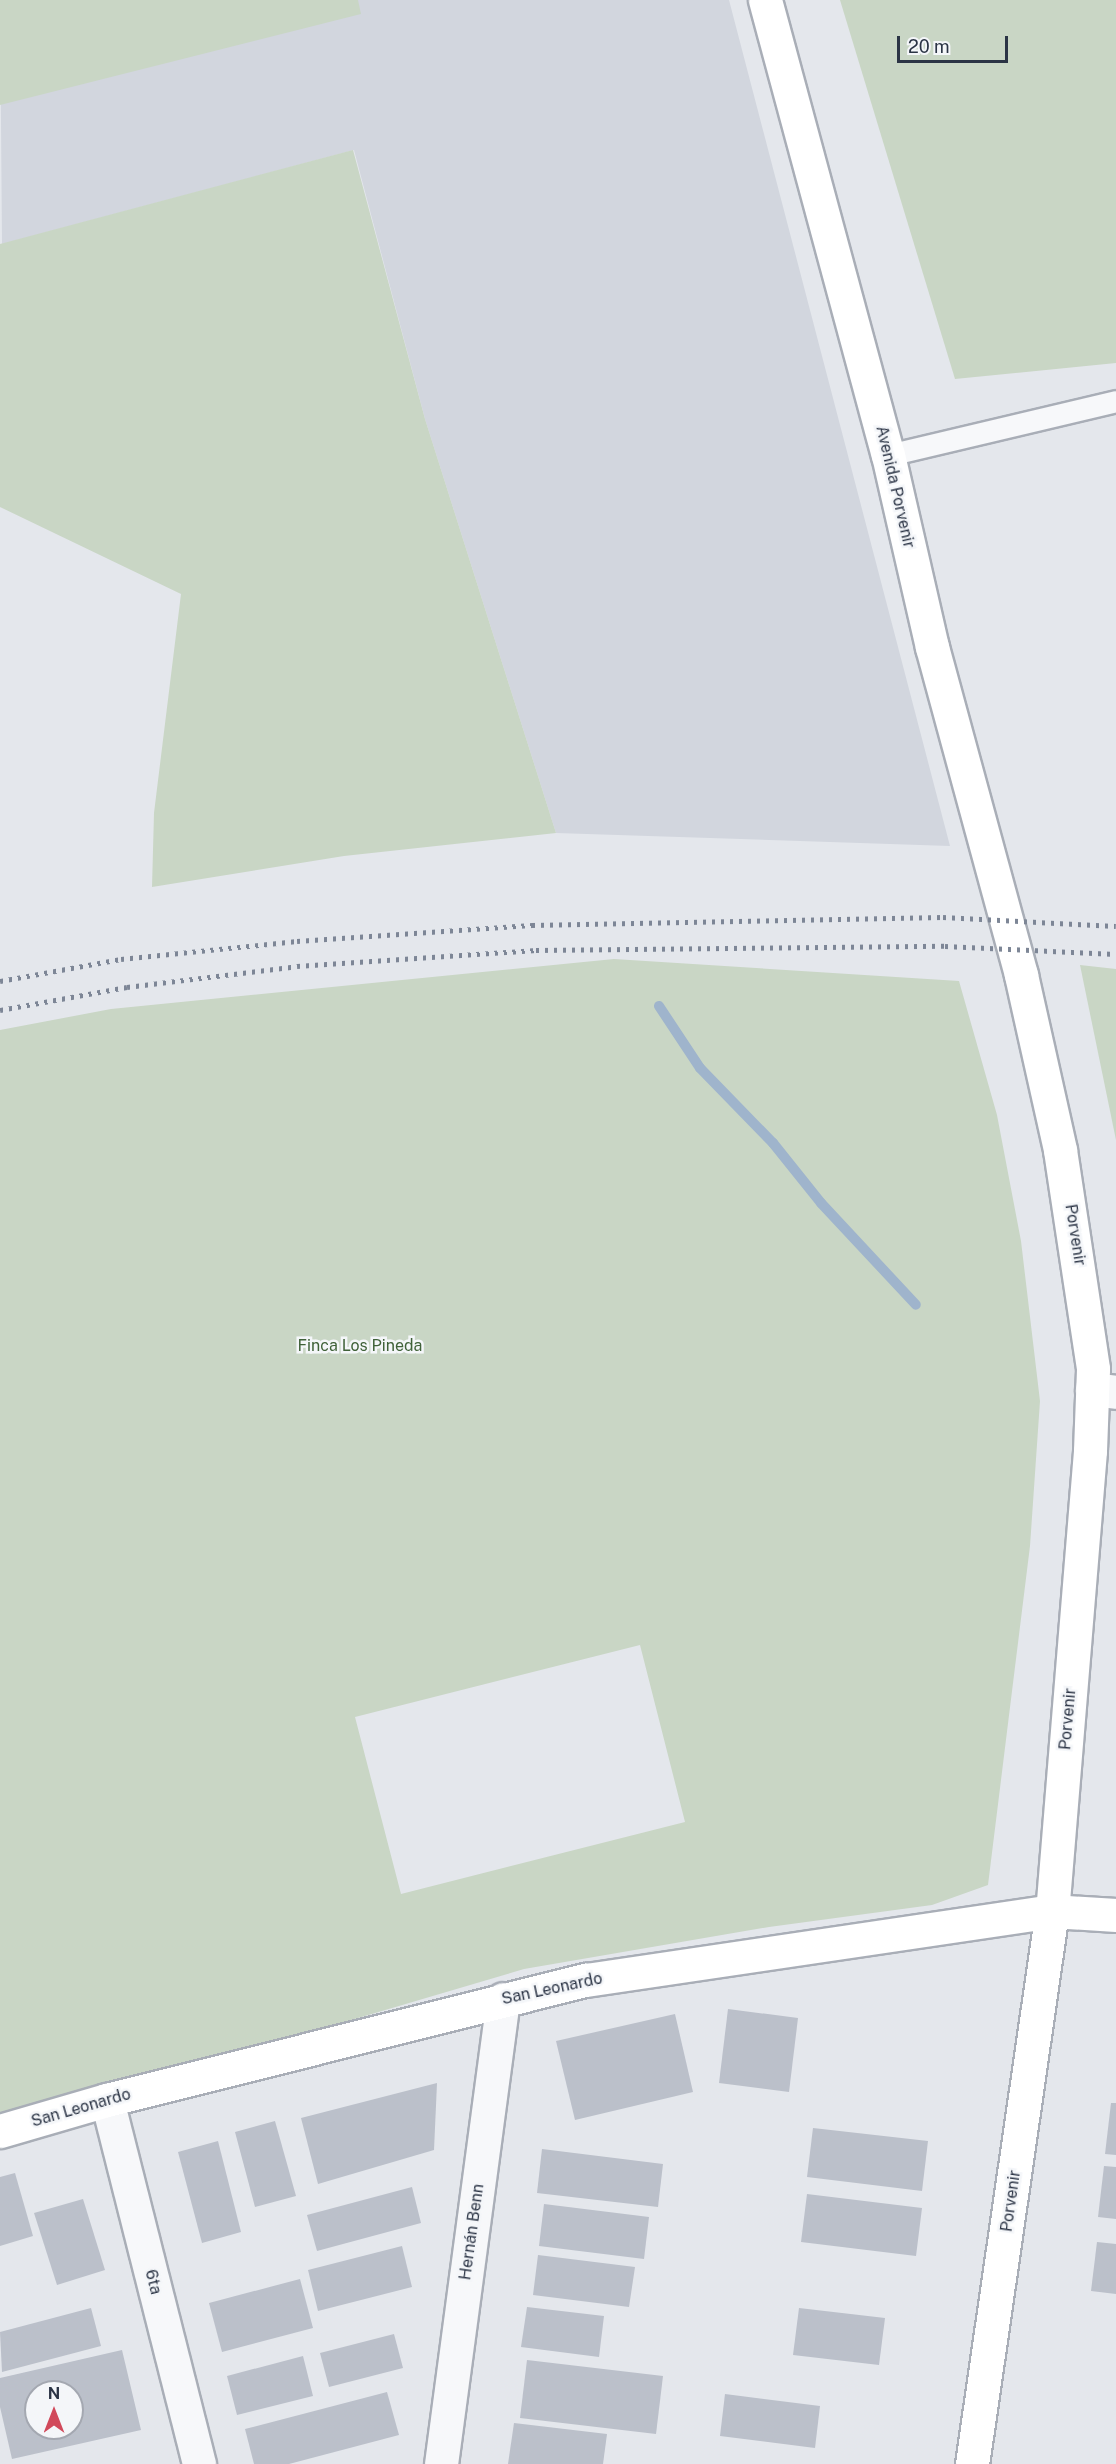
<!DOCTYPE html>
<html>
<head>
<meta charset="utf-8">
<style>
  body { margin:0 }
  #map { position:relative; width:1116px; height:2464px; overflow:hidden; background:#e4e7ec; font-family:"Public Sans",sans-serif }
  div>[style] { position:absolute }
  .built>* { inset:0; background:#d2d6de }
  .green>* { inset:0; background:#c9d6c5 }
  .stream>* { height:10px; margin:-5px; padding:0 5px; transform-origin:5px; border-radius:5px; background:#9fb4cc }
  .building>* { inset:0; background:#bbc0ca }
  .roads { filter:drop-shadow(2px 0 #a9aeb7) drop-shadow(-2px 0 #a9aeb7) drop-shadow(0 2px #a9aeb7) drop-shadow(0 -2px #a9aeb7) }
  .lane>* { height:21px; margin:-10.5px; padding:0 10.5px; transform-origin:10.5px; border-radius:10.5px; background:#f7f8fa }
  .street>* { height:33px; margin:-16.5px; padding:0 16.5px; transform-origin:16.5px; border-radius:16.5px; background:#f7f8fa }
  .secondary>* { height:33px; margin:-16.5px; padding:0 16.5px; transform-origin:16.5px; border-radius:16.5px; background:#fff }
  .primary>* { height:33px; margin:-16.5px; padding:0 16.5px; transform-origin:16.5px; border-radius:16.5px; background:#fff }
  .rail>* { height:4.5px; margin-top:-2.25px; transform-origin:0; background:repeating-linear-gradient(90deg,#7d8696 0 3px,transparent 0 9px) }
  span { translate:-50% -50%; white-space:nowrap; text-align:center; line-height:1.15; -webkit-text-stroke:5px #f4f6f9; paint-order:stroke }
  .street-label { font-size:16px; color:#2b3445 }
  .park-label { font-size:16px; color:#3f6138 }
  .north { position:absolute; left:24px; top:2380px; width:60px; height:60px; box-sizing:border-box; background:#f4f6f9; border:2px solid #a4a8b1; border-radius:50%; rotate:0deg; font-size:16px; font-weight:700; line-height:24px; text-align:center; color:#2b3445 }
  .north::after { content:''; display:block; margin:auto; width:21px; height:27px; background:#d1495b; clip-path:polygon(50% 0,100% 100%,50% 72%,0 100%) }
  .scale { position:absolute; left:897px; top:36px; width:111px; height:27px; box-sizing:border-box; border:3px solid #2b3445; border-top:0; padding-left:8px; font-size:18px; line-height:21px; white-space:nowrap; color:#2b3445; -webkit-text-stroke:4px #f4f6f9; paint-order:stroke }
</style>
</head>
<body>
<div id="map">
  <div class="built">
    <div style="clip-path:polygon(0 0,729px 0,950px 846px,556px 833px,425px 419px,354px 150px,2px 244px)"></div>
  </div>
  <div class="green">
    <div style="clip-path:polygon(0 0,358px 0,361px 14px,0 105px)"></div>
    <div style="clip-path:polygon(840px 0,1116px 0,1116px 363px,955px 379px)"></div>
    <div style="clip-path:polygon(353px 150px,425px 419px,556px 833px,344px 856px,152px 887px,154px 813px,181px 594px,0 507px,0 244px)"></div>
    <div style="clip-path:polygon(evenodd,614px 959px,959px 981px,997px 1115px,1021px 1241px,1040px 1401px,1030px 1546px,988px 1885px,932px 1905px,769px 1927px,524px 1969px,104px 2093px,0 2116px,0 1030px,111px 1009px,614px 959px,640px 1645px,685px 1822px,401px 1894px,355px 1717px,640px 1645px)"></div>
    <div style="clip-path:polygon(1080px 965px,1116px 969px,1116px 1140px)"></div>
  </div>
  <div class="stream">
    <div style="left:659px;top:1006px;width:74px;rotate:56.5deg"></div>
    <div style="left:700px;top:1068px;width:105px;rotate:45.8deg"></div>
    <div style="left:773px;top:1143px;width:77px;rotate:51.3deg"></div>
    <div style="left:821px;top:1203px;width:139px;rotate:47deg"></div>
  </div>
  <div class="building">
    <div style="clip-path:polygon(728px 2009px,798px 2018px,789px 2092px,719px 2083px)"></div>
    <div style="clip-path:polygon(675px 2014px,693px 2092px,575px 2120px,556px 2041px)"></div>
    <div style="clip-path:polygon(437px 2083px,434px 2150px,318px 2184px,301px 2118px)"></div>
    <div style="clip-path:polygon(1111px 2103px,1116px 2103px,1116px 2155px,1105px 2154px)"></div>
    <div style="clip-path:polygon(275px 2121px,296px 2196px,255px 2207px,235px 2132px)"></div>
    <div style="clip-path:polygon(813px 2128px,928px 2141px,922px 2191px,807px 2177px)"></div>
    <div style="clip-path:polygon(218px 2141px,241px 2232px,202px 2243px,178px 2152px)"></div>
    <div style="clip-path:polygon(542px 2149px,663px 2164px,658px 2207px,537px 2193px)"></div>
    <div style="clip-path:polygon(1104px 2166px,1116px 2167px,1116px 2219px,1098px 2217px)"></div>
    <div style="clip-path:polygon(15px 2173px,33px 2236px,0 2246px,0 2177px)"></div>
    <div style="clip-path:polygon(412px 2187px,421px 2223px,317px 2251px,307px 2215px)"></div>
    <div style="clip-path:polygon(807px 2194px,922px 2208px,916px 2256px,801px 2242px)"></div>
    <div style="clip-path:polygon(83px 2199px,105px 2270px,57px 2285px,34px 2213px)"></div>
    <div style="clip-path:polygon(544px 2204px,649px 2217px,644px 2259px,539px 2246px)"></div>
    <div style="clip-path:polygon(1097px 2242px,1116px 2244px,1116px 2294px,1091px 2291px)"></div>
    <div style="clip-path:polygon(402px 2246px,412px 2287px,318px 2311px,308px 2270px)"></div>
    <div style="clip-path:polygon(538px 2255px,635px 2267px,629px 2307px,533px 2295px)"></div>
    <div style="clip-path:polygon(300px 2279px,313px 2328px,222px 2352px,209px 2303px)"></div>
    <div style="clip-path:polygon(527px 2307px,604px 2316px,599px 2357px,521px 2347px)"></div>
    <div style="clip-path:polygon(91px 2308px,101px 2346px,2px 2372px,0 2332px)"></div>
    <div style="clip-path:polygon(799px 2308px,885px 2318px,879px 2365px,793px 2355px)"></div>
    <div style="clip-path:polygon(394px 2334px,403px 2368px,329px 2387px,320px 2353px)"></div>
    <div style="clip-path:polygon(evenodd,122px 2350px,141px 2430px,12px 2459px,0 2407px,0 2378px,122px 2350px,36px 2392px,72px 2392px,72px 2428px,36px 2428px,36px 2392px)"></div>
    <div style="clip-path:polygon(303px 2356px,313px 2396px,237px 2415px,227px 2376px)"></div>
    <div style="clip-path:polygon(527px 2360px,663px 2376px,656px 2434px,520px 2418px)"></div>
    <div style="clip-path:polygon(387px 2392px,399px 2435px,289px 2464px,254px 2464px,245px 2429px)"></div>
    <div style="clip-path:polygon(725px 2394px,820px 2406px,815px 2448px,720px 2436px)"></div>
    <div style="clip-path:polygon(514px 2423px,607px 2434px,603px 2464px,508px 2464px)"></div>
  </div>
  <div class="roads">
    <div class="lane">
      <div style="left:888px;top:455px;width:234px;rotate:-13.3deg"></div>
    </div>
    <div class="street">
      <div style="left:1092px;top:1389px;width:24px;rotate:7deg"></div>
      <div style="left:107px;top:2100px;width:375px;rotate:75.8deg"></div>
      <div style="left:441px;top:2464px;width:469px;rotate:-82.4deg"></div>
    </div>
    <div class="secondary">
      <div style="left:0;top:2131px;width:111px;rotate:-16.2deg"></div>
      <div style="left:107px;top:2100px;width:494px;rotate:-14.1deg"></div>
      <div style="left:586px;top:1980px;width:471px;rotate:-8.4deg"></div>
      <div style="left:1052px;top:1911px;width:64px;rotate:3.6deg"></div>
    </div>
    <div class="primary">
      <div style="left:765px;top:0;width:471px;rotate:74.9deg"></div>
      <div style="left:888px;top:455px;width:197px;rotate:77.1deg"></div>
      <div style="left:932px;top:647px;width:340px;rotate:74.8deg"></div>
      <div style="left:1021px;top:975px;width:179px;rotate:77.4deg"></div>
      <div style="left:1060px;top:1150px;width:221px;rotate:81.4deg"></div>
      <div style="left:1093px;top:1369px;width:82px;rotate:92.1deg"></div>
      <div style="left:1090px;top:1451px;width:462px;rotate:94.7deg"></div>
      <div style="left:1052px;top:1911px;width:559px;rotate:98.23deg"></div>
    </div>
  </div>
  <div class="rail">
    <div style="left:0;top:981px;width:123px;rotate:-10.3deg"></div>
    <div style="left:121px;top:959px;width:177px;rotate:-5.8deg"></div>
    <div style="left:297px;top:941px;width:236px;rotate:-3.9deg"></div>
    <div style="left:532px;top:925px;width:411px;rotate:-1.1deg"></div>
    <div style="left:943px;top:917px;width:173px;rotate:3deg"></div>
    <div style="left:0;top:1010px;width:129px;rotate:-10.3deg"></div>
    <div style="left:127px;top:987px;width:171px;rotate:-7deg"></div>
    <div style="left:297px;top:966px;width:240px;rotate:-3.8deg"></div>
    <div style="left:536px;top:950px;width:409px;rotate:-0.6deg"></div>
    <div style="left:945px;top:946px;width:171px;rotate:2.7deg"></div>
  </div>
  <div class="street-label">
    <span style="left:895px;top:487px;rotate:77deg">Avenida Porvenir</span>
    <span style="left:1075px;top:1235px;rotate:81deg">Porvenir</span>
    <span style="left:1068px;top:1719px;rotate:-85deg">Porvenir</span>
    <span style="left:552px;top:1989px;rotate:-12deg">San Leonardo</span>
    <span style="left:81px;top:2108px;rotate:-16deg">San Leonardo</span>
    <span style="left:1011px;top:2201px;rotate:-82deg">Porvenir</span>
    <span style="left:472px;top:2232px;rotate:-82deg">Hernán Benn</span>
    <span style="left:153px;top:2282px;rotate:76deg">6ta</span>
  </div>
  <div class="park-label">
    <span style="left:360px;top:1346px">Finca Los Pineda</span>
  </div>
  <div class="north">N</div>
  <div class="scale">20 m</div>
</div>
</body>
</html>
